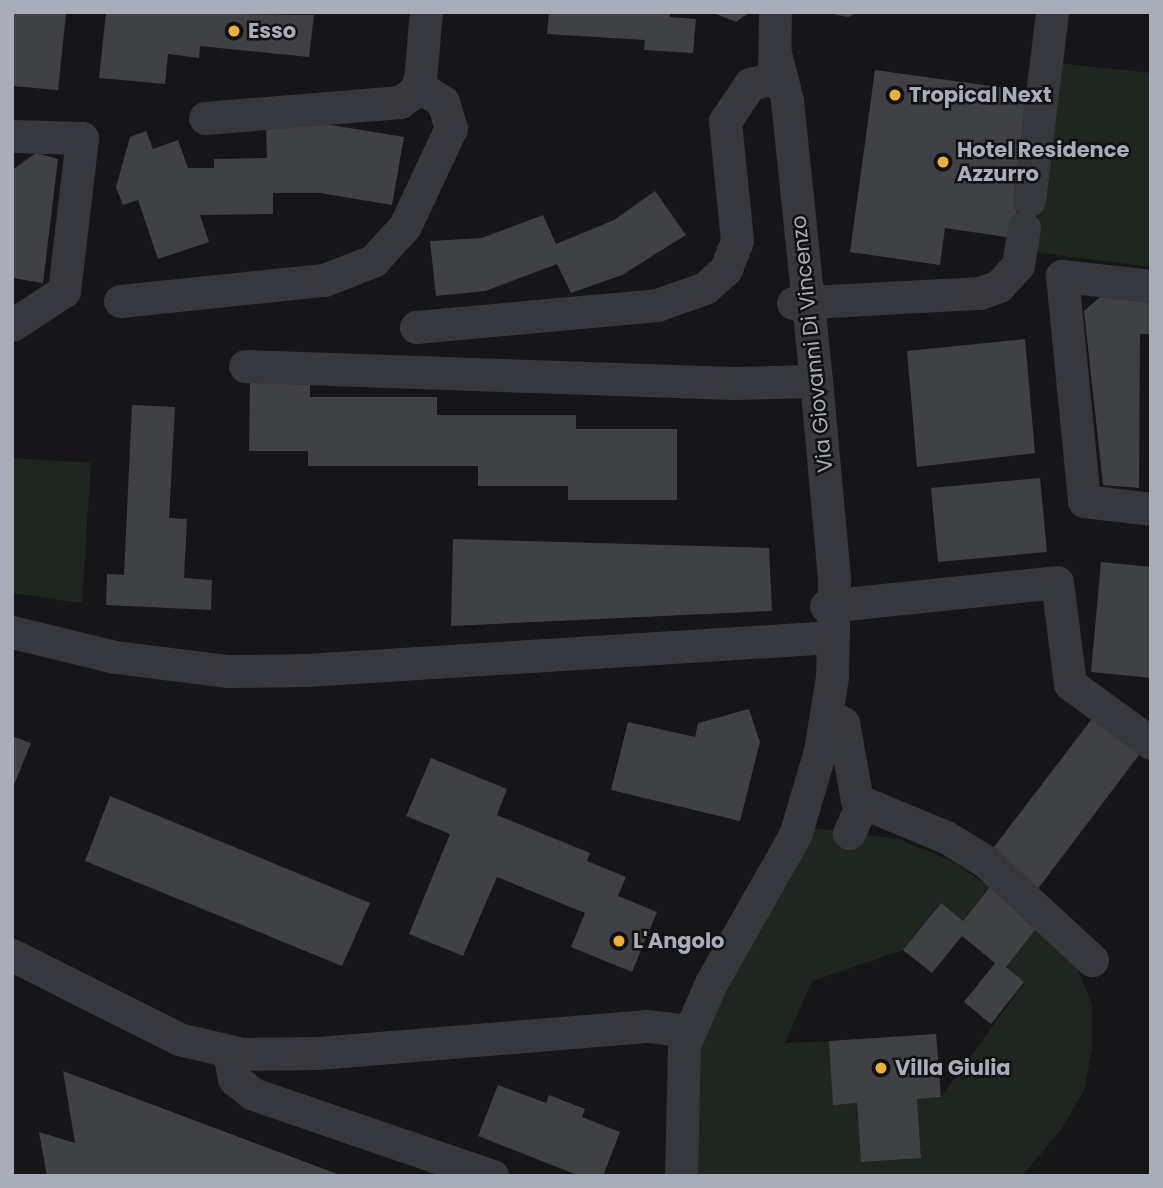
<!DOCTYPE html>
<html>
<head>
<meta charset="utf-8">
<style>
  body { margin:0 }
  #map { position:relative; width:1163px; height:1188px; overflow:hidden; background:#161618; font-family:Poppins,sans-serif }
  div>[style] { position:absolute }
  .green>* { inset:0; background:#1e261f }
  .building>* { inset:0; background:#404145 }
  .minor>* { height:33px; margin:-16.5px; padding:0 16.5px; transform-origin:16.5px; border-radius:16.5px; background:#37383d }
  .dots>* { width:19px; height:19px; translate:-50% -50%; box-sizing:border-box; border:4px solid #111113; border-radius:50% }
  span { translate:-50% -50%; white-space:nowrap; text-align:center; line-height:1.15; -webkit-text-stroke:5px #111113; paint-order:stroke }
  .poi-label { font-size:21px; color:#a8adb8; font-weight:700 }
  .left { translate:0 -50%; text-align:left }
  .street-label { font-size:21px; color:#a8adb8 }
  .frame { position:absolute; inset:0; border:14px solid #a8adb8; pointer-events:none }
</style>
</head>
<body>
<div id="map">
  <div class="green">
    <div style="clip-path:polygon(1057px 63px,1151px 73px,1151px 267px,1033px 252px)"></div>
    <div style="clip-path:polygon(12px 458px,91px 463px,82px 603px,12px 593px)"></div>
    <div style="clip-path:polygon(811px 828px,899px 839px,952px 861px,990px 887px,963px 921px,940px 903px,903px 950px,812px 981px,785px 1043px,829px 1041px,857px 1103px,861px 1162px,921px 1157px,917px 1099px,941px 1097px,1024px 983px,1006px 967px,1039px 925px,1077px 967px,1092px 1005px,1092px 1049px,1084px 1090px,1061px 1130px,1022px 1176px,694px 1176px,694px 1055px,703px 1025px)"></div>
  </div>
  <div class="building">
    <div style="clip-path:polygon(12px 12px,66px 14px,58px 90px,12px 86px)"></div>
    <div style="clip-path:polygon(106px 12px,314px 15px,309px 57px,200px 46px,199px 58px,168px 54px,165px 84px,99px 78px)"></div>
    <div style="clip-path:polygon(549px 12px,670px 12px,670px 17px,696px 19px,693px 53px,644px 50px,645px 40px,547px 34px)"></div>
    <div style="clip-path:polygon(711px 12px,750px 12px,736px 22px)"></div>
    <div style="clip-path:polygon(823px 12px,859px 12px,848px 17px)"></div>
    <div style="clip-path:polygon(875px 70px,1034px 92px,1013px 238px,945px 228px,940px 265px,850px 252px)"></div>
    <div style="clip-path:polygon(325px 124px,404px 137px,392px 205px,320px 193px,273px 193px,273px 214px,200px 215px,209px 242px,158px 259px,138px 200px,123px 205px,116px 187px,130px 137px,146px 131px,153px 149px,178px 140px,188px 168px,214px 168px,214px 159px,267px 158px,266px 125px)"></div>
    <div style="clip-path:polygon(36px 153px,58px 159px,43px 283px,12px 278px,12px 170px)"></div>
    <div style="clip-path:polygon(655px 191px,686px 235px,622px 275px,571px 293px,557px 264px,485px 291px,436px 296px,430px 241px,482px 238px,543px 215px,556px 244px,614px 220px)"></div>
    <div style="clip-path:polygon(1100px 297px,1151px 303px,1151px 334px,1140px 334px,1139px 488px,1103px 485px,1084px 311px)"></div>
    <div style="clip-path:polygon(1025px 339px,1035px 453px,917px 467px,907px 351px)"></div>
    <div style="clip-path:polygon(250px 382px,310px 382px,310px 397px,437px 397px,437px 415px,576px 415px,576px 429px,677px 429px,677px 500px,568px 500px,568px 486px,478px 486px,478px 466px,308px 466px,308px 451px,249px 451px)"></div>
    <div style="clip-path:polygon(132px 405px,175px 407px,169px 518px,187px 519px,184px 578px,212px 580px,211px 610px,106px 605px,107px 574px,124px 575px)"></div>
    <div style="clip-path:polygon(1040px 478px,1047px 552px,938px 562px,931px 488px)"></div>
    <div style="clip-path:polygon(453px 539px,769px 548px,772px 611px,451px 626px)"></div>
    <div style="clip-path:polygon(1101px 562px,1151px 567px,1151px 678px,1091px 672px)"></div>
    <div style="clip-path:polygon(749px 709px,760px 742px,740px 821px,611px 790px,628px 722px,695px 737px,698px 723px)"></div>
    <div style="clip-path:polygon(1094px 716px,1142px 751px,1037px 890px,991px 851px)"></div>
    <div style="clip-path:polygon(12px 736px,31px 743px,12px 790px)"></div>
    <div style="clip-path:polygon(431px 758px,507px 789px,497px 815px,590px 853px,587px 861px,626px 877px,618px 896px,657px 912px,632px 972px,571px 947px,585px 913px,497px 877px,463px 956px,409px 934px,450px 834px,406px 816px)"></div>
    <div style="clip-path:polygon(110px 796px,370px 903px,342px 966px,85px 861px)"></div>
    <div style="clip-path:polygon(990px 887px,1039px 925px,1006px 967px,1024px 982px,991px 1024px,964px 1002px,995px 963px,962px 936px,932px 973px,903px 950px,941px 903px,963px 921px)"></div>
    <div style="clip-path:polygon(936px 1034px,941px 1097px,917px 1099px,921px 1158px,861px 1162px,857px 1103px,833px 1105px,829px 1041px)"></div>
    <div style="clip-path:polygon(63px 1071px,340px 1175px,340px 1176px,47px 1176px,39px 1132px,75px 1143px)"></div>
    <div style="clip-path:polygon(498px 1085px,546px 1103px,549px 1095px,585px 1109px,582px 1117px,620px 1132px,603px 1176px,580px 1176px,478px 1136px)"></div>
  </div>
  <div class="minor">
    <div style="left:774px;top:74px;width:62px;rotate:-89.1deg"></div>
    <div style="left:205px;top:118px;width:196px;rotate:-4.7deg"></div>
    <div style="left:400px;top:102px;width:19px;rotate:-36deg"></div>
    <div style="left:415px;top:91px;width:13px;rotate:-67deg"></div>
    <div style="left:420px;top:79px;width:67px;rotate:-84.9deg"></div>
    <div style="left:12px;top:136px;width:70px;rotate:1.6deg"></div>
    <div style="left:82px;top:138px;width:154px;rotate:96.7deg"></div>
    <div style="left:64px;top:291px;width:62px;rotate:146.8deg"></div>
    <div style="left:1029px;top:200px;width:189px;rotate:-83deg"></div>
    <div style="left:1151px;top:286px;width:90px;rotate:-173.6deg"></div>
    <div style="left:1062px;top:276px;width:226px;rotate:84.4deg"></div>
    <div style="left:1084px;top:501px;width:67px;rotate:6.8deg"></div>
    <div style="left:120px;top:301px;width:205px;rotate:-5.9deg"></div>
    <div style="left:324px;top:280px;width:53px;rotate:-21.2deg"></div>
    <div style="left:373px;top:261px;width:47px;rotate:-47.6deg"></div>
    <div style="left:405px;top:226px;width:108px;rotate:-64.9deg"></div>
    <div style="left:451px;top:128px;width:27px;rotate:-107deg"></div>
    <div style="left:443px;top:102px;width:30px;rotate:-147deg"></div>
    <div style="left:793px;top:303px;width:187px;rotate:-3.1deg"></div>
    <div style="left:980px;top:293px;width:20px;rotate:-20deg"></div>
    <div style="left:999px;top:286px;width:28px;rotate:-48deg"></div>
    <div style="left:1018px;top:265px;width:38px;rotate:-81deg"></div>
    <div style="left:416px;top:327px;width:242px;rotate:-5.2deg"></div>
    <div style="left:657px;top:305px;width:51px;rotate:-19.5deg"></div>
    <div style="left:705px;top:288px;width:28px;rotate:-42deg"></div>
    <div style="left:726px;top:269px;width:31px;rotate:-69deg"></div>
    <div style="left:737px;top:240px;width:120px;rotate:-95.8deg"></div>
    <div style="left:725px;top:121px;width:45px;rotate:-56deg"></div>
    <div style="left:750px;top:84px;width:32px;rotate:-14deg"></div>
    <div style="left:245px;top:366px;width:489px;rotate:2deg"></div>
    <div style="left:734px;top:383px;width:82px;rotate:-1.4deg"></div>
    <div style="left:826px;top:606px;width:232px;rotate:-5.9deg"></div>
    <div style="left:1057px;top:582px;width:103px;rotate:82.7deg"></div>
    <div style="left:1070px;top:684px;width:100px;rotate:36.1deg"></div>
    <div style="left:12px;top:632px;width:106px;rotate:13.6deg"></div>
    <div style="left:115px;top:657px;width:114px;rotate:7.1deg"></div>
    <div style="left:228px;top:671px;width:78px;rotate:-0.7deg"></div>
    <div style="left:306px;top:670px;width:527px;rotate:-3.59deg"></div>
    <div style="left:827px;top:715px;width:18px;rotate:27deg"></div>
    <div style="left:843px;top:723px;width:78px;rotate:79.7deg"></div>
    <div style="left:857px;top:800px;width:96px;rotate:22.6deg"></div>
    <div style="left:946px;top:837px;width:46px;rotate:31.6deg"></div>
    <div style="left:985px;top:861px;width:146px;rotate:42.8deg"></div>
    <div style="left:849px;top:833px;width:32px;rotate:-66deg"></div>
    <div style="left:12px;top:955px;width:187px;rotate:26.7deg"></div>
    <div style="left:179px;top:1039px;width:65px;rotate:13.4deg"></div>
    <div style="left:242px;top:1054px;width:76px;rotate:-0.8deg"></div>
    <div style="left:318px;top:1053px;width:331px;rotate:-4.7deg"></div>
    <div style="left:648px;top:1026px;width:40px;rotate:7.1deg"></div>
    <div style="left:229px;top:1053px;width:26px;rotate:79deg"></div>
    <div style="left:234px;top:1079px;width:24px;rotate:38deg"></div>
    <div style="left:253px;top:1094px;width:253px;rotate:18.9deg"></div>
    <div style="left:681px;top:1176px;width:131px;rotate:-88.7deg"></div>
    <div style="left:684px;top:1045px;width:68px;rotate:-66.5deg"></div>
    <div style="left:711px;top:983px;width:170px;rotate:-60.4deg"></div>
    <div style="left:795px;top:835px;width:88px;rotate:-73.4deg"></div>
    <div style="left:820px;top:751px;width:75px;rotate:-80.8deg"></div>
    <div style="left:832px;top:677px;width:99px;rotate:-88.8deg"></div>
    <div style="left:834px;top:578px;width:198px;rotate:-95.2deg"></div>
    <div style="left:816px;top:381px;width:282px;rotate:-95.9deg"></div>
    <div style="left:787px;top:100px;width:49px;rotate:-104.3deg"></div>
  </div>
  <div class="dots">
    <div style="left:234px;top:31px;background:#f2b134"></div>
    <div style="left:895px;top:95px;background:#f2b134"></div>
    <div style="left:943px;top:162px;background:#f2b134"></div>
    <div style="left:619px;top:941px;background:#f2b134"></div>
    <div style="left:881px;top:1068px;background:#f2b134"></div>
  </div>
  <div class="poi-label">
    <span class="left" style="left:248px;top:31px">Esso</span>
    <span class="left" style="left:909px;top:95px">Tropical Next</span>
    <span class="left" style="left:957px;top:162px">Hotel Residence<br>Azzurro</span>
    <span class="left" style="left:633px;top:941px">L'Angolo</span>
    <span class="left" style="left:895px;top:1068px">Villa Giulia</span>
  </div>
  <div class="street-label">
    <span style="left:812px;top:344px;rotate:-96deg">Via Giovanni Di Vincenzo</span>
  </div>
  <div class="frame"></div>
</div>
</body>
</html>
